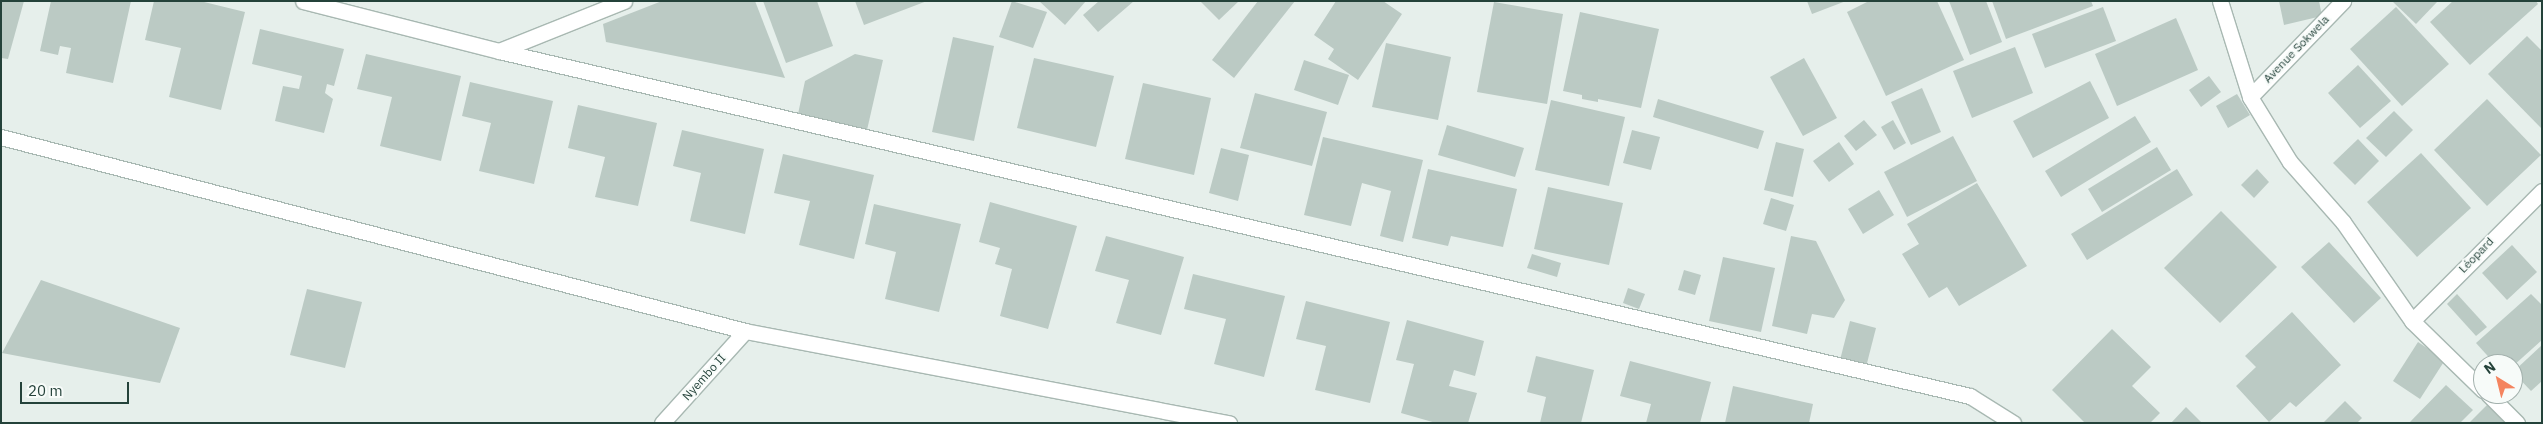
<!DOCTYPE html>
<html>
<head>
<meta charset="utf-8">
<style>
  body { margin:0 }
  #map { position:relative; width:2543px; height:424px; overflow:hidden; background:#e6efeb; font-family:"IBM Plex Sans",sans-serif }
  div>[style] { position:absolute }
  .building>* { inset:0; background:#bbcac4 }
  .roads { filter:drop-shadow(1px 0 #a8b8b2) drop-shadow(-1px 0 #a8b8b2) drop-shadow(0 1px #a8b8b2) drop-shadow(0 -1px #a8b8b2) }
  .minor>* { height:15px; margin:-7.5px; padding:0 7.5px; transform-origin:7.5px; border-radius:7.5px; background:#fff }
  span { translate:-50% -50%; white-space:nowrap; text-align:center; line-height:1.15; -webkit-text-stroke:4px #f7fbf9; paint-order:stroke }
  .street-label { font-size:12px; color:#24423a }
  .frame { position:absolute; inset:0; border:2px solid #24423a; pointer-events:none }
  .north { position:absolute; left:2473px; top:354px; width:50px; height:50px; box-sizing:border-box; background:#f7fbf9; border:1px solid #a3b1ad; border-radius:50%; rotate:324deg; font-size:14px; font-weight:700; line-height:20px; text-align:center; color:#24423a }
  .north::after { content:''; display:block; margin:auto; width:18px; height:22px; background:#f4845f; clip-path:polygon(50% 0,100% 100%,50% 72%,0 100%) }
  .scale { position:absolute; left:20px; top:382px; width:109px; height:22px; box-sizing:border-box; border:2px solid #24423a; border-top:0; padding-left:6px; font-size:15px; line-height:18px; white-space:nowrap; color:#24423a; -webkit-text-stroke:4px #f7fbf9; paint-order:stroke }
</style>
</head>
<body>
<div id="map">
  <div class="building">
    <div style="clip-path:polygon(1px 1px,24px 1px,8px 59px,1px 58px)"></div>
    <div style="clip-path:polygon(51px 1px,131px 1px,113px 83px,66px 73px,71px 48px,60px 46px,58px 55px,40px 51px)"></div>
    <div style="clip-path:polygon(154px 1px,200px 1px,245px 12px,221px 110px,169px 97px,181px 48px,145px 40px)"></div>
    <div style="clip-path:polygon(662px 1px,755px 1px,785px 78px,606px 42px,603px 24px)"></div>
    <div style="clip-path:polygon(763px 1px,817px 1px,833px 46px,786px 63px)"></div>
    <div style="clip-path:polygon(855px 1px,927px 1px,864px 25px)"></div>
    <div style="clip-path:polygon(1012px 1px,1047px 12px,1033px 48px,999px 37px)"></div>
    <div style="clip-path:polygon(1039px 1px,1086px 1px,1065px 25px)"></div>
    <div style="clip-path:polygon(1099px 1px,1134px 1px,1098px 32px,1083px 15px)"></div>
    <div style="clip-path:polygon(1200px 1px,1239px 1px,1219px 20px)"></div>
    <div style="clip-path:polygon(1258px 1px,1295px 1px,1234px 78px,1212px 60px)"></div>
    <div style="clip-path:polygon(1336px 1px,1383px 1px,1402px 14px,1358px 80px,1328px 59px,1334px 49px,1314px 35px)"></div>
    <div style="clip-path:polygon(1807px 1px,1846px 1px,1812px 14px)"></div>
    <div style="clip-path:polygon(1869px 1px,1937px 1px,1964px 60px,1886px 96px,1847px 12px)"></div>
    <div style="clip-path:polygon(1949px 1px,1986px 1px,2002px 42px,1970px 55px)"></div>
    <div style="clip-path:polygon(1992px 1px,2091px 1px,2093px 6px,2006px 39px)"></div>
    <div style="clip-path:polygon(2279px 1px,2319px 1px,2322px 16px,2284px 25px)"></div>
    <div style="clip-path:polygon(2392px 1px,2438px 1px,2416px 24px)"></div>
    <div style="clip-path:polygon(2453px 1px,2536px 1px,2538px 4px,2470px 65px,2430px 22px)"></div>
    <div style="clip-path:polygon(1494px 2px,1563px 14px,1547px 104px,1477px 92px)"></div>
    <div style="clip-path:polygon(2103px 7px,2116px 41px,2045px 68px,2032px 34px)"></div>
    <div style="clip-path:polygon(2396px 7px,2449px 64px,2402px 106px,2350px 49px)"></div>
    <div style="clip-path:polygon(1580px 12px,1659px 29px,1641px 108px,1598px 99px,1598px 102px,1582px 99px,1582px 95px,1563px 91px)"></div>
    <div style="clip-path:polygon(2176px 18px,2198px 70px,2117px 106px,2095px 54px)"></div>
    <div style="clip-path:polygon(260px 29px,344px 49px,334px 86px,327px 84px,325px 93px,333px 99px,324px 133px,275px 121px,283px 86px,299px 89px,302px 76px,252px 64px)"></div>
    <div style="clip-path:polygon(2527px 36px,2542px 51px,2542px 129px,2488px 74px)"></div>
    <div style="clip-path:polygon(953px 37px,994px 46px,974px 141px,932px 132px)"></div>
    <div style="clip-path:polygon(1386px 43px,1451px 57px,1438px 120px,1372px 107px)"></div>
    <div style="clip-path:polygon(2015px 47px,2033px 93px,1972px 118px,1953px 71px)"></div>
    <div style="clip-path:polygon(366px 54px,461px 76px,441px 161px,380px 146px,392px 97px,357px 89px)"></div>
    <div style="clip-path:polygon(855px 54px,883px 60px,867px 130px,798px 114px,805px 81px)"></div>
    <div style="clip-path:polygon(1034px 58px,1114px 76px,1096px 147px,1017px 128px)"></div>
    <div style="clip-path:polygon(1804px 58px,1837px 118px,1803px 136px,1770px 77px)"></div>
    <div style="clip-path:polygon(1304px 60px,1349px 75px,1338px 105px,1294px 90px)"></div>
    <div style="clip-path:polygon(2358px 65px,2391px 101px,2360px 128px,2328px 93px)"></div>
    <div style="clip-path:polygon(2209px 76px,2221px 92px,2201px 107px,2189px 90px)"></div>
    <div style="clip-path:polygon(2090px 81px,2109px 118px,2033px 158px,2013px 121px)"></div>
    <div style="clip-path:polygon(470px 82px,553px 101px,534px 184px,479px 171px,491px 123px,462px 116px)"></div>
    <div style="clip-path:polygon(1143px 83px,1211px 98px,1194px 175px,1125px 159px)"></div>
    <div style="clip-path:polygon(1922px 88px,1941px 132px,1911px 145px,1891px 102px)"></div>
    <div style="clip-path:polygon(1255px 93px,1327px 112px,1312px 166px,1240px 148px)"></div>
    <div style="clip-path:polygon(2237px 94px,2250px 115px,2228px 128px,2216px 106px)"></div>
    <div style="clip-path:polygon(1658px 99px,1764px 131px,1758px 149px,1653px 117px)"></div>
    <div style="clip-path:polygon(2487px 99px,2541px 155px,2487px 206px,2434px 150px)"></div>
    <div style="clip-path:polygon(1551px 100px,1625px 117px,1609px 186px,1535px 170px)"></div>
    <div style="clip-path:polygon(578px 105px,657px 123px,638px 206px,595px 197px,605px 157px,568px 148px)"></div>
    <div style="clip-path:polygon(2394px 111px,2413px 130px,2386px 157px,2366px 138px)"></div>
    <div style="clip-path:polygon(2135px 116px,2151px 142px,2061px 197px,2045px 171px)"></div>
    <div style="clip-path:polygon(1864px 120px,1877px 135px,1856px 151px,1844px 136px)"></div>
    <div style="clip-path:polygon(1893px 120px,1906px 143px,1894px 150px,1881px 127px)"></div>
    <div style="clip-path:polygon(1447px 125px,1524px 148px,1515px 177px,1438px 155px)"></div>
    <div style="clip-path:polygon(682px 130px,764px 149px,745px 234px,690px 221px,701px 173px,673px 166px)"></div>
    <div style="clip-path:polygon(1632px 130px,1660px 137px,1651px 170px,1623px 163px)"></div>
    <div style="clip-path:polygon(1953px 136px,1977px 181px,1907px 217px,1884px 172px)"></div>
    <div style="clip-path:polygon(1323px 137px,1423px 160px,1403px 242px,1380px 236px,1391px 191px,1362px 183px,1351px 226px,1304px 215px)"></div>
    <div style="clip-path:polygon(2358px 139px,2379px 161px,2355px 185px,2333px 163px)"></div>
    <div style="clip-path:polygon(1776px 142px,1804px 149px,1793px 197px,1764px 190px)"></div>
    <div style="clip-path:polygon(1839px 142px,1854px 164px,1829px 182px,1813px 161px)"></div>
    <div style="clip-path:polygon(2157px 147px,2171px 170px,2102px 212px,2088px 189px)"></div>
    <div style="clip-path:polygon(1221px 148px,1249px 155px,1238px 201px,1209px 193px)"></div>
    <div style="clip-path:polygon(2421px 153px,2471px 208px,2417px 257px,2367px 202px)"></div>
    <div style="clip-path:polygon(783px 154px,874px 175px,854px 259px,799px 245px,810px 201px,774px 193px)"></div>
    <div style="clip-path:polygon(1428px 169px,1517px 189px,1503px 247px,1451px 236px,1448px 246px,1412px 238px)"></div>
    <div style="clip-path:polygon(2177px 169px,2193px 195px,2087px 260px,2071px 234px)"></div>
    <div style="clip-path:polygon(2257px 169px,2269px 182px,2254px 198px,2241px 185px)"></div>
    <div style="clip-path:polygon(1977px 183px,2027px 266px,1959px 306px,1947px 287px,1929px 298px,1902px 254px,1919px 244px,1907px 224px)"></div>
    <div style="clip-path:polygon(1548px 187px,1623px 203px,1609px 265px,1534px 249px)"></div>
    <div style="clip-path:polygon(1879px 190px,1894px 215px,1863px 234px,1848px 209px)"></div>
    <div style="clip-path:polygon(1771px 198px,1794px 205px,1786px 231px,1763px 224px)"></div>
    <div style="clip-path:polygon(990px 202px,1077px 226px,1048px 329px,1000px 316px,1012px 269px,995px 264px,1000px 248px,979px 242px)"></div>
    <div style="clip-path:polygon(874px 204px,961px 224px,939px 312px,885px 299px,896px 252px,865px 244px)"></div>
    <div style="clip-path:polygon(2221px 211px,2277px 267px,2220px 323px,2164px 268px)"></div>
    <div style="clip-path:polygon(1106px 236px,1184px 257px,1161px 335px,1116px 323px,1129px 280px,1095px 271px)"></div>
    <div style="clip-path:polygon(1791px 236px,1816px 241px,1845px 300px,1834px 318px,1812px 314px,1807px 334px,1772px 326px)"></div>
    <div style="clip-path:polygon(2329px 242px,2381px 298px,2354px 323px,2301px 267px)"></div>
    <div style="clip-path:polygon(2512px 245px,2537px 272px,2507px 300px,2482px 273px)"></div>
    <div style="clip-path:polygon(1532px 254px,1561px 263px,1557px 277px,1527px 268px)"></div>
    <div style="clip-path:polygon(1723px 257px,1775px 268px,1761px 332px,1709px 321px)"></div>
    <div style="clip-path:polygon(1684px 270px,1701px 275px,1695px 295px,1678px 290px)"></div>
    <div style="clip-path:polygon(1193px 274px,1285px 296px,1264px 377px,1214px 364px,1226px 319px,1184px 309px)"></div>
    <div style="clip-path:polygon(41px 280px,180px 328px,160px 383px,2px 353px)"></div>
    <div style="clip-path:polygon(1628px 288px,1645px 294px,1639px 309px,1623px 303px)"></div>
    <div style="clip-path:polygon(307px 289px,362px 302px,345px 368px,290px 355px)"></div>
    <div style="clip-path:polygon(2457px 294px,2487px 327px,2476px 336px,2447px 304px)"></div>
    <div style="clip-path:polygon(2531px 294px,2542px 305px,2542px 340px,2513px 366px,2495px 364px,2476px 343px)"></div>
    <div style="clip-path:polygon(1306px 301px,1390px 322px,1370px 403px,1315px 390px,1326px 346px,1296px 339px)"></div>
    <div style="clip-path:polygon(2292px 312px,2341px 365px,2296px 407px,2290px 402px,2269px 422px,2236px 386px,2256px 367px,2245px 356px)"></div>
    <div style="clip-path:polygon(1407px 320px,1484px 341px,1475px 376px,1454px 370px,1449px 386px,1477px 393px,1468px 423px,1436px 423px,1401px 413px,1414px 364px,1396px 360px)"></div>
    <div style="clip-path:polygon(1850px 321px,1876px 328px,1866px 367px,1840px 360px)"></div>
    <div style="clip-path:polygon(2112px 329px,2151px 367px,2132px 386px,2160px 413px,2150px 423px,2085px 423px,2052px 390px)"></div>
    <div style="clip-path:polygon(2418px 342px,2445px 360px,2420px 399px,2393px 381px)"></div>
    <div style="clip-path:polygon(2542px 345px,2542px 381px,2531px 391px,2513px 372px)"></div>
    <div style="clip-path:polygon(1536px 356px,1594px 370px,1581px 423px,1540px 423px,1546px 397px,1527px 392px)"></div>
    <div style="clip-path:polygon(1630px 361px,1711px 382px,1700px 423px,1646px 423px,1651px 404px,1620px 396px)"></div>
    <div style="clip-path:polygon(2446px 385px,2473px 410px,2460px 423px,2409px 423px)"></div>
    <div style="clip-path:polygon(1733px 386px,1813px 404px,1809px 423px,1725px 423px)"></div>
    <div style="clip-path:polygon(2345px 401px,2362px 418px,2357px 423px,2323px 423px)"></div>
    <div style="clip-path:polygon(2487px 405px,2505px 423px,2469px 423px)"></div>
    <div style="clip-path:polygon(2186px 407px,2202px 423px,2171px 423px)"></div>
  </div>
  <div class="roads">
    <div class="minor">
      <div style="left:303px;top:1px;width:202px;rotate:14.3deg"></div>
      <div style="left:499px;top:51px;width:1511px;rotate:13.2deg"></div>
      <div style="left:1970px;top:396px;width:51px;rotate:32.1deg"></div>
      <div style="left:2220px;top:1px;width:101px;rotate:72.6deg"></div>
      <div style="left:2250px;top:97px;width:76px;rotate:58.4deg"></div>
      <div style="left:2290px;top:162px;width:80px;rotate:48.5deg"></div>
      <div style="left:2343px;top:222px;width:121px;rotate:55.1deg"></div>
      <div style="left:2412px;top:321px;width:99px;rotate:44.2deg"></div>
      <div style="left:499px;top:51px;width:135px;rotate:-21.8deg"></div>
      <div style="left:2250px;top:97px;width:134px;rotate:-45.9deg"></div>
      <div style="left:1px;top:137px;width:769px;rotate:14.61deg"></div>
      <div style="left:745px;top:331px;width:493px;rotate:10.8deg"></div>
      <div style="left:2412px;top:321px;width:184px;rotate:-45deg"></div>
      <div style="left:2488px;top:394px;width:41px;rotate:45deg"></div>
      <div style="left:662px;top:423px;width:124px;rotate:-47.9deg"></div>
    </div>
  </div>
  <div class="street-label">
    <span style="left:2296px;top:49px;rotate:-46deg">Avenue Sokwela</span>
    <span style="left:2476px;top:255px;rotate:-46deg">Léopard</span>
    <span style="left:704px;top:377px;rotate:-48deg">Nyembo II</span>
  </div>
  <div class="frame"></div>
  <div class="north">N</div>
  <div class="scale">20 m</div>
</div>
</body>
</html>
